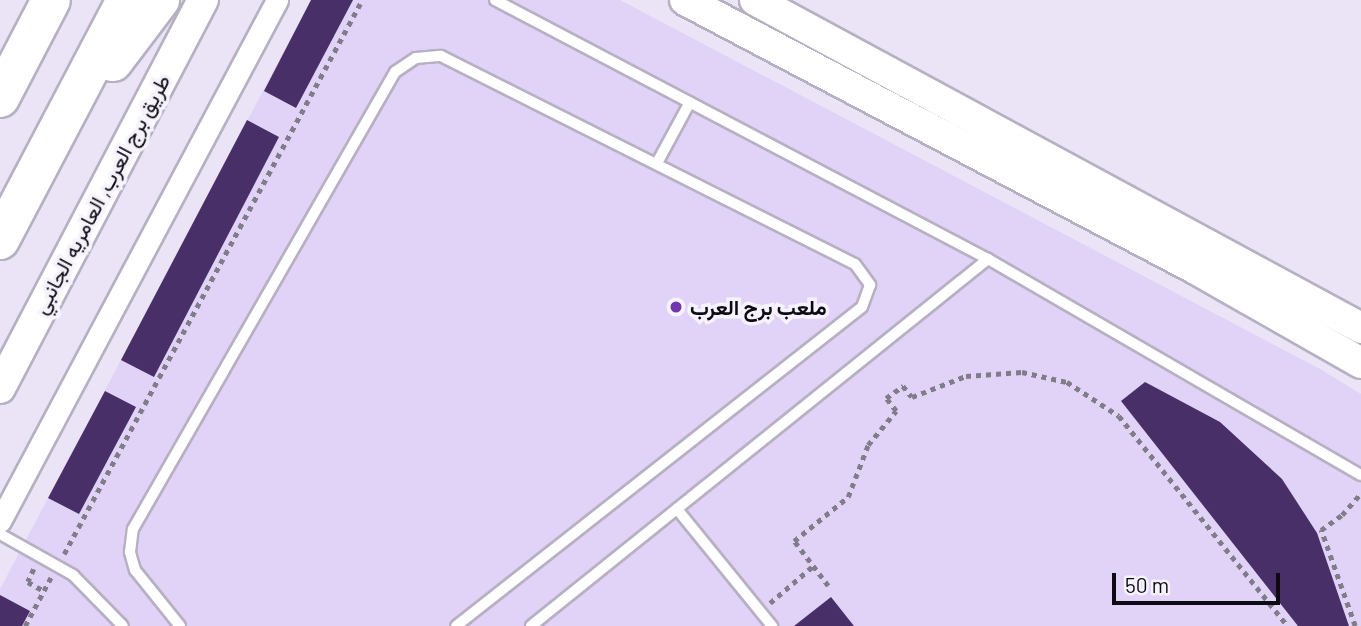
<!DOCTYPE html>
<html>
<head>
<meta charset="utf-8">
<style>
  body { margin:0 }
  #map { position:relative; width:1361px; height:626px; overflow:hidden; background:#ebe4f7; font-family:Barlow,Vazirmatn,sans-serif }
  div>[style] { position:absolute }
  .green>* { inset:0; background:#e0d3f7 }
  .building>* { inset:0; background:#482f68 }
  .path>* { height:4.5px; margin-top:-2.25px; transform-origin:0; background:repeating-linear-gradient(90deg,#817c89 0 5px,transparent 0 10px) }
  .roads { filter:drop-shadow(2px 0 #b7b0c2) drop-shadow(-2px 0 #b7b0c2) drop-shadow(0 2px #b7b0c2) drop-shadow(0 -2px #b7b0c2) }
  .lane>* { height:10px; margin:-5px; padding:0 5px; transform-origin:5px; border-radius:5px; background:#fff }
  .street>* { height:21px; margin:-10.5px; padding:0 10.5px; transform-origin:10.5px; border-radius:10.5px; background:#fff }
  .secondary>* { height:30px; margin:-15px; padding:0 15px; transform-origin:15px; border-radius:15px; background:#fff }
  .highway>* { height:38px; margin:-19px; padding:0 19px; transform-origin:19px; border-radius:19px; background:#fff }
  .dots>* { width:19px; height:19px; translate:-50% -50%; box-sizing:border-box; border:4px solid #f7f3fe; border-radius:50% }
  span { translate:-50% -50%; white-space:nowrap; text-align:center; line-height:1.15; -webkit-text-stroke:7px #f7f3fe; paint-order:stroke }
  .street-label { font-size:21px; color:#0d0b11 }
  .poi-label { font-size:21px; color:#0d0b11; font-weight:700 }
  .left { translate:0 -50%; text-align:left }
  .scale { position:absolute; left:1112px; top:573px; width:168px; height:32px; box-sizing:border-box; border:4px solid #0d0b11; border-top:0; padding-left:9px; font-size:21px; line-height:24px; white-space:nowrap; color:#0d0b11; -webkit-text-stroke:5px #f7f3fe; paint-order:stroke }
</style>
</head>
<body>
<div id="map">
  <div class="green">
    <div style="clip-path:polygon(311px 0,620px 0,1320px 369px,1361px 394px,1361px 626px,0 626px,0 589px)"></div>
  </div>
  <div class="building">
    <div style="clip-path:polygon(311px 0,353px 0,296px 108px,264px 91px)"></div>
    <div style="clip-path:polygon(247px 120px,279px 137px,154px 377px,121px 360px)"></div>
    <div style="clip-path:polygon(1145px 382px,1220px 422px,1282px 479px,1317px 533px,1349px 626px,1298px 626px,1121px 401px)"></div>
    <div style="clip-path:polygon(105px 391px,136px 407px,79px 514px,48px 498px)"></div>
    <div style="clip-path:polygon(0 595px,30px 611px,22px 626px,0 626px)"></div>
    <div style="clip-path:polygon(831px 597px,854px 626px,794px 626px)"></div>
  </div>
  <div class="path">
    <div style="left:64px;top:554px;width:629px;rotate:-61.72deg"></div>
    <div style="left:34px;top:569px;width:14px;rotate:115deg"></div>
    <div style="left:28px;top:582px;width:18px;rotate:29deg"></div>
    <div style="left:828px;top:586px;width:56px;rotate:-127.1deg"></div>
    <div style="left:794px;top:541px;width:70px;rotate:-39.2deg"></div>
    <div style="left:848px;top:497px;width:56px;rotate:-69deg"></div>
    <div style="left:868px;top:445px;width:44px;rotate:-50.5deg"></div>
    <div style="left:896px;top:411px;width:16px;rotate:-128deg"></div>
    <div style="left:886px;top:398px;width:21px;rotate:-35deg"></div>
    <div style="left:903px;top:386px;width:14px;rotate:51deg"></div>
    <div style="left:912px;top:397px;width:58px;rotate:-21.3deg"></div>
    <div style="left:966px;top:376px;width:56px;rotate:-4.1deg"></div>
    <div style="left:1022px;top:372px;width:46px;rotate:12.5deg"></div>
    <div style="left:1067px;top:382px;width:62px;rotate:33.2deg"></div>
    <div style="left:1119px;top:416px;width:270px;rotate:51.2deg"></div>
    <div style="left:770px;top:603px;width:57px;rotate:-40.7deg"></div>
    <div style="left:25px;top:626px;width:55px;rotate:-62deg"></div>
    <div style="left:1355px;top:626px;width:102px;rotate:-109.5deg"></div>
    <div style="left:1321px;top:530px;width:26px;rotate:-36deg"></div>
    <div style="left:1342px;top:515px;width:29px;rotate:-49deg"></div>
  </div>
  <div class="roads">
    <div class="lane">
      <div style="left:495px;top:0;width:557px;rotate:27.72deg"></div>
      <div style="left:988px;top:259px;width:431px;rotate:30.1deg"></div>
      <div style="left:657px;top:163px;width:69px;rotate:-61.6deg"></div>
      <div style="left:677px;top:509px;width:151px;rotate:50.9deg"></div>
      <div style="left:0;top:534px;width:84px;rotate:29.3deg"></div>
      <div style="left:73px;top:575px;width:71px;rotate:45.6deg"></div>
      <div style="left:180px;top:626px;width:72px;rotate:-128.8deg"></div>
      <div style="left:135px;top:570px;width:19px;rotate:-106deg"></div>
      <div style="left:130px;top:552px;width:23px;rotate:-83deg"></div>
      <div style="left:133px;top:529px;width:527px;rotate:-60.17deg"></div>
      <div style="left:395px;top:72px;width:25px;rotate:-34deg"></div>
      <div style="left:416px;top:58px;width:25px;rotate:-5deg"></div>
      <div style="left:441px;top:56px;width:463px;rotate:26.7deg"></div>
      <div style="left:855px;top:264px;width:26px;rotate:54deg"></div>
      <div style="left:870px;top:285px;width:23px;rotate:110deg"></div>
      <div style="left:862px;top:307px;width:516px;rotate:141.84deg"></div>
      <div style="left:531px;top:626px;width:586px;rotate:-38.77deg"></div>
    </div>
    <div class="street">
      <div style="left:0;top:521px;width:590px;rotate:-62deg"></div>
    </div>
    <div class="secondary">
      <div style="left:685px;top:0;width:575px;rotate:27.77deg"></div>
      <div style="left:1194px;top:268px;width:192px;rotate:29.6deg"></div>
      <div style="left:755px;top:0;width:689px;rotate:28.42deg"></div>
      <div style="left:0;top:388px;width:438px;rotate:-62.4deg"></div>
    </div>
    <div class="highway">
      <div style="left:113px;top:62px;width:78px;rotate:-52.8deg"></div>
      <div style="left:0;top:98px;width:110px;rotate:-62.5deg"></div>
      <div style="left:0;top:240px;width:271px;rotate:-62.3deg"></div>
    </div>
  </div>
  <div class="dots">
    <div style="left:676px;top:307px;background:#7036ad"></div>
  </div>
  <div class="street-label">
    <span style="left:101px;top:194px;rotate:-62deg">طريق برج العرب, العامريه الجانبي</span>
  </div>
  <div class="poi-label">
    <span class="left" style="left:690px;top:307px">ملعب برج العرب</span>
  </div>
  <div class="scale">50 m</div>
</div>
</body>
</html>
